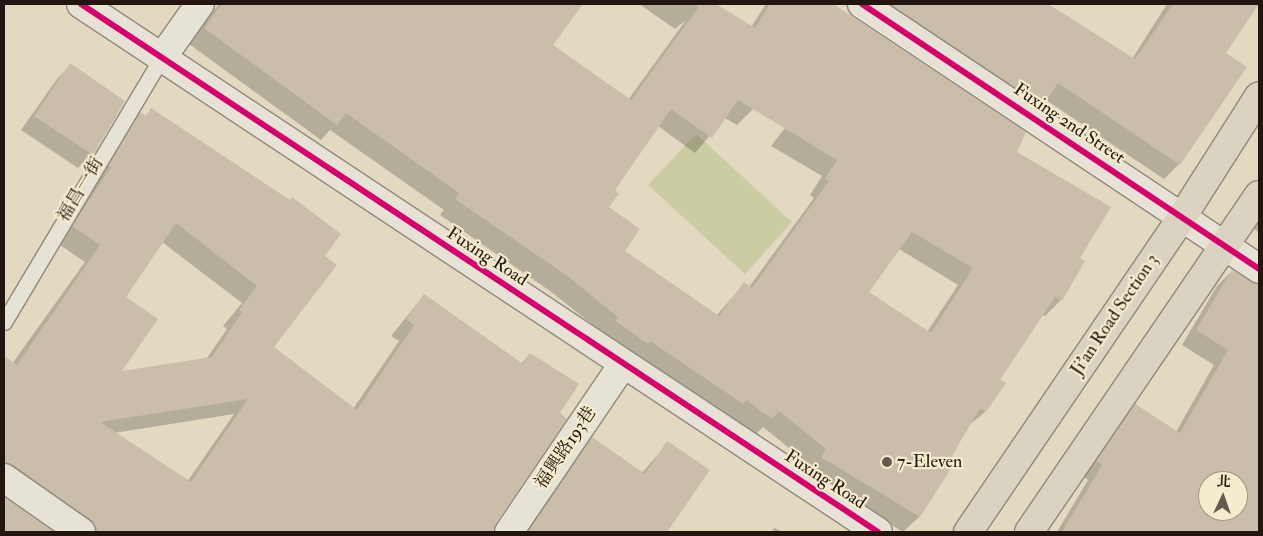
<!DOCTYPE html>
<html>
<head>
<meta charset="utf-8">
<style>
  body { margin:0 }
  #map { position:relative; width:1263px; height:536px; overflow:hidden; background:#e2d9c0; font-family:"IM FELL Double Pica","Noto Serif TC",serif }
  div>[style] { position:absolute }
  .green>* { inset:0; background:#cccca3 }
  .shadow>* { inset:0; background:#0003 }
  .building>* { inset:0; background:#cabda9 }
  .roads { filter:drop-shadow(1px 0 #90897b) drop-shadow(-1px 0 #90897b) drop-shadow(0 1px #90897b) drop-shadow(0 -1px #90897b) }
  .lane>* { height:15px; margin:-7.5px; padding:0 7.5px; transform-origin:7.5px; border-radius:7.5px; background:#e7e2d6 }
  .street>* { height:28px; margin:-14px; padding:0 14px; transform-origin:14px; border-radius:14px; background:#e7e2d6 }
  .secondary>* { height:28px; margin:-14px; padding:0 14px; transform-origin:14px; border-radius:14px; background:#e7e2d6 }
  .primary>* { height:28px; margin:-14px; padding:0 14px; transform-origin:14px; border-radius:14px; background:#dbd3c1 }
  .cycleway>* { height:6px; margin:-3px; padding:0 3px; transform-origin:3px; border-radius:3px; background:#d6006c }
  .dots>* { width:14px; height:14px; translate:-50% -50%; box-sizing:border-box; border:2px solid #f5ebcd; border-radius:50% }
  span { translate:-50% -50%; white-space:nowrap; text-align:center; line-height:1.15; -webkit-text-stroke:4.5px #f5ebcd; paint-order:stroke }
  .street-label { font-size:18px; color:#231610 }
  .poi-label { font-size:18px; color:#231610 }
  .left { translate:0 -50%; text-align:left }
  .frame { position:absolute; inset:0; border:5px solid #231610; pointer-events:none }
  .north { position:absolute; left:1198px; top:471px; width:50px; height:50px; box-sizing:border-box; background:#f5ebcd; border:1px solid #a19681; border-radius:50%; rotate:3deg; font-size:14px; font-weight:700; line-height:20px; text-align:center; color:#231610 }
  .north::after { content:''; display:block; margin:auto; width:18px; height:22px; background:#665a4e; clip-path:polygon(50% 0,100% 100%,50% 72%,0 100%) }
</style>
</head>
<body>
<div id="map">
  <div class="green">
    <div style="clip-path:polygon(696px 134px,792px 222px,745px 274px,648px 185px)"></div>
  </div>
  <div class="shadow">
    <div style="clip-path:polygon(evenodd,219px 4px,581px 4px,552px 46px,628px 100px,686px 20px,675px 29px,639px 4px,698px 4px,697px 7px,701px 4px,713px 4px,751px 27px,766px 4px,820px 4px,753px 109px,737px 125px,725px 118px,695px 153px,658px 126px,613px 191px,608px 208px,623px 251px,716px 316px,744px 284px,749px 287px,814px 198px,810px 195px,822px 176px,771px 146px,851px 43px,1015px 152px,1078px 259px,1061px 300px,1045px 316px,1042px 315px,998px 380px,1004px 384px,985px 412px,968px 426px,919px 517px,903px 532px,806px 473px,811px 466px,763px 427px,755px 435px,730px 416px,727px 419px,600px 338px,603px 333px,550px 291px,440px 215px,444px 210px,330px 130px,321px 140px,189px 44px,219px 4px,899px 249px,958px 285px,927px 332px,868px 293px,899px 249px)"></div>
    <div style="clip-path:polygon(882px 4px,916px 4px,925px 10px,929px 4px,1046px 4px,1132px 59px,1167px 4px,1257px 4px,1225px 54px,1245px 67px,1179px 164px,1164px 179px,1046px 100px,1027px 120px)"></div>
    <div style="clip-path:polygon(71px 65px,114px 118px,92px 154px,78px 168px,21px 130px,57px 79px)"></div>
    <div style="clip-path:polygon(evenodd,152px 110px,323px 256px,272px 347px,353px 409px,399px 341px,391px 336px,424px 295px,521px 364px,530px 354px,558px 414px,495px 523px,494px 532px,66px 532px,4px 487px,4px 375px,85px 262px,57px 243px,96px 184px,93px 182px,125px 130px,141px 114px,145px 116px,152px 110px,162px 242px,242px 303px,223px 326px,227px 329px,207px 358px,120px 373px,125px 298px,162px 242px,152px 110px,234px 414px,187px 482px,114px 433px,234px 414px)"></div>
    <div style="clip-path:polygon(1259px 214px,1259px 232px,1252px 228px)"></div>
    <div style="clip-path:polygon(evenodd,1259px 253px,1259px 532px,1057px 532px,1088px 480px,1083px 476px,1121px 420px,1136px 405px,1176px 432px,1214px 365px,1182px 345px,1217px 286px,1232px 271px,1258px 286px,1259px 253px,1208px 481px,1238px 481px,1238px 511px,1208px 511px,1208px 481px)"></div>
    <div style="clip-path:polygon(593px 439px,641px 474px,668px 443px,708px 470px,666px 532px,524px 532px,576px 455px)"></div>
    <div style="clip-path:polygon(4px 498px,52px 532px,4px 532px)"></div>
    <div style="clip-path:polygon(775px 528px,782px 532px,771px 532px)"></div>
  </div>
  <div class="building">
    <div style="clip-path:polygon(evenodd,222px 4px,583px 4px,553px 45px,631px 100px,701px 4px,716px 4px,755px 28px,770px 4px,833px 4px,1026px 132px,1017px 152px,1111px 207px,1080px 258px,1085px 261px,1062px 301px,1055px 297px,1000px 380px,1006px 383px,986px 412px,980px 408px,947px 464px,952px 467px,920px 517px,821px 457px,826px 449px,779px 411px,772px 419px,746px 400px,743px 404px,650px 341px,648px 344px,615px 321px,618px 317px,566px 275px,455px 199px,459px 193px,346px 113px,337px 125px,204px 28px,222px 4px,738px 100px,837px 160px,825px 179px,829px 181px,752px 288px,744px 282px,719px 316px,625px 251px,640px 229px,609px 207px,619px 194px,615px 190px,671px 109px,712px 138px,738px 100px,222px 4px,912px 232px,973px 268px,931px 333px,869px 292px,912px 232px)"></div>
    <div style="clip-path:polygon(890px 4px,1048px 4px,1135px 59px,1173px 4px,1259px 4px,1226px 53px,1247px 67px,1180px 165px,1058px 83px,1043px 106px)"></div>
    <div style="clip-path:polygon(70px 63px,125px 101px,93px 155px,34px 116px)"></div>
    <div style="clip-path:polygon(evenodd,151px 108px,290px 200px,292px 197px,341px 234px,325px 256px,337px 265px,274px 347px,357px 410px,414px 325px,406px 319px,424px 294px,523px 364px,530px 353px,579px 384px,560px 413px,567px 419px,496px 523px,494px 532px,96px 532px,90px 519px,13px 465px,4px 463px,4px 356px,17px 365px,100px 245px,72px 226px,111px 167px,108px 165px,140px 112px,146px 116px,151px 108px,176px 223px,257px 286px,239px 310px,242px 312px,212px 357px,122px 371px,158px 319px,126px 297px,176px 223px,151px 108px,248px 399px,191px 482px,100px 422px,248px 399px)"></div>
    <div style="clip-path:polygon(evenodd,1232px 270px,1259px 284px,1259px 532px,1062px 532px,1102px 465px,1096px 461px,1135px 404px,1180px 433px,1228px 350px,1196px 330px,1232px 270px,1208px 481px,1238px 481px,1238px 511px,1208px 511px,1208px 481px)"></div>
    <div style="clip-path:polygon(592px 437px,645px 474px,667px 441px,710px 470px,667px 532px,528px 532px)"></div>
    <div style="clip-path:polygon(4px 497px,54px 532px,4px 532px)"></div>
  </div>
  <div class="roads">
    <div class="lane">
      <div style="left:4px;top:322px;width:306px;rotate:-59.2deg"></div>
    </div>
    <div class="street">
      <div style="left:862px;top:4px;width:477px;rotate:33.7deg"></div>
      <div style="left:161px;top:59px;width:67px;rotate:-54.7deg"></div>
      <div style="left:4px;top:478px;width:94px;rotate:35deg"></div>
      <div style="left:509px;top:532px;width:203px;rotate:-55.8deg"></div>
    </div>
    <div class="secondary">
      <div style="left:81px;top:4px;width:956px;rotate:33.52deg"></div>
    </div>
    <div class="primary">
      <div style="left:968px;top:532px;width:381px;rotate:-55.8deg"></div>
      <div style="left:1182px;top:217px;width:143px;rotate:-57.5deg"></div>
      <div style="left:1029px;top:532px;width:408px;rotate:-55.7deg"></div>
    </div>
  </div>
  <div class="cycleway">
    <div style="left:81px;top:4px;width:956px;rotate:33.52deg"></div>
    <div style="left:862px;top:4px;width:477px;rotate:33.7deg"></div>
  </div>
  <div class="dots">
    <div style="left:887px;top:462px;background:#665a4e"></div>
  </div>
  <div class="street-label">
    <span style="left:1069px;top:124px;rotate:34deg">Fuxing 2nd Street</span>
    <span style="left:81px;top:190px;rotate:-59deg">福昌一街</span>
    <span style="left:487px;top:257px;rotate:33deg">Fuxing Road</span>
    <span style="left:1115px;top:315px;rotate:-56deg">Ji’an Road Section 3</span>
    <span style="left:566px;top:448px;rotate:-56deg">福興路193巷</span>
    <span style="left:825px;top:480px;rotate:33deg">Fuxing Road</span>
  </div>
  <div class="poi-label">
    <span class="left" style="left:897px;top:462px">7-Eleven</span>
  </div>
  <div class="frame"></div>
  <div class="north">北</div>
</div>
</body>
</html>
